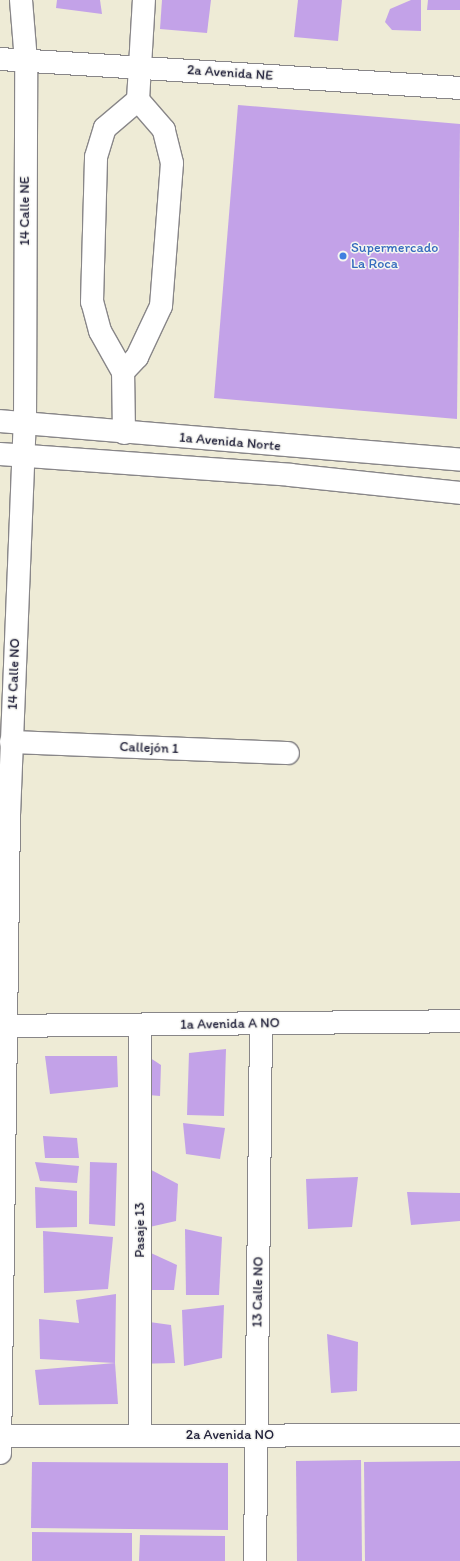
<!DOCTYPE html>
<html>
<head>
<meta charset="utf-8">
<style>
  body { margin:0 }
  #map { position:relative; width:460px; height:1561px; overflow:hidden; background:#eeebd6; font-family:Itim,sans-serif }
  div>[style] { position:absolute }
  .building>* { inset:0; background:#c3a2e8 }
  .roads { filter:drop-shadow(1px 0 #888688) drop-shadow(-1px 0 #888688) drop-shadow(0 1px #888688) drop-shadow(0 -1px #888688) }
  .minor>* { height:22px; margin:-11px; padding:0 11px; transform-origin:11px; border-radius:11px; background:#fff }
  .dots>* { width:11px; height:11px; translate:-50% -50%; box-sizing:border-box; border:2px solid #f6f6f2; border-radius:50% }
  span { translate:-50% -50%; white-space:nowrap; text-align:center; line-height:1.15; -webkit-text-stroke:3px #f6f6f2; paint-order:stroke }
  .street-label { font-size:14px; color:#22223b }
  .shop-label { font-size:14px; color:#366cbe }
  .left { translate:0 -50%; text-align:left }
</style>
</head>
<body>
<div id="map">
  <div class="building">
    <div style="clip-path:polygon(57px 0,100px 0,102px 14px,56px 8px)"></div>
    <div style="clip-path:polygon(162px 0,211px 0,207px 33px,160px 29px)"></div>
    <div style="clip-path:polygon(298px 0,342px 0,338px 41px,294px 37px)"></div>
    <div style="clip-path:polygon(411px 0,421px 0,421px 31px,392px 30px,385px 22px,390px 9px)"></div>
    <div style="clip-path:polygon(428px 0,460px 0,460px 10px,427px 10px)"></div>
    <div style="clip-path:polygon(238px 105px,460px 124px,457px 419px,214px 398px)"></div>
    <div style="clip-path:polygon(226px 1049px,224px 1116px,187px 1115px,189px 1053px)"></div>
    <div style="clip-path:polygon(141px 1052px,161px 1065px,160px 1096px,137px 1094px)"></div>
    <div style="clip-path:polygon(45px 1056px,117px 1056px,118px 1087px,50px 1094px)"></div>
    <div style="clip-path:polygon(183px 1123px,225px 1128px,220px 1159px,186px 1154px)"></div>
    <div style="clip-path:polygon(43px 1136px,77px 1138px,79px 1158px,45px 1158px)"></div>
    <div style="clip-path:polygon(35px 1162px,79px 1166px,77px 1183px,40px 1181px)"></div>
    <div style="clip-path:polygon(90px 1162px,117px 1163px,115px 1226px,89px 1224px)"></div>
    <div style="clip-path:polygon(138px 1163px,178px 1184px,176px 1221px,145px 1228px)"></div>
    <div style="clip-path:polygon(358px 1177px,352px 1227px,308px 1229px,306px 1179px)"></div>
    <div style="clip-path:polygon(35px 1187px,77px 1191px,77px 1227px,36px 1228px)"></div>
    <div style="clip-path:polygon(407px 1192px,460px 1193px,460px 1221px,411px 1225px)"></div>
    <div style="clip-path:polygon(185px 1229px,222px 1237px,219px 1295px,186px 1295px)"></div>
    <div style="clip-path:polygon(43px 1231px,113px 1237px,108px 1289px,44px 1293px)"></div>
    <div style="clip-path:polygon(140px 1248px,177px 1265px,174px 1290px,142px 1290px)"></div>
    <div style="clip-path:polygon(116px 1294px,115px 1363px,40px 1359px,39px 1319px,79px 1323px,76px 1300px)"></div>
    <div style="clip-path:polygon(224px 1305px,222px 1358px,184px 1366px,182px 1310px)"></div>
    <div style="clip-path:polygon(135px 1320px,171px 1325px,175px 1363px,135px 1364px)"></div>
    <div style="clip-path:polygon(327px 1334px,358px 1342px,357px 1391px,331px 1393px)"></div>
    <div style="clip-path:polygon(115px 1363px,118px 1404px,39px 1405px,35px 1370px)"></div>
    <div style="clip-path:polygon(361px 1460px,362px 1561px,297px 1561px,296px 1461px)"></div>
    <div style="clip-path:polygon(460px 1461px,460px 1561px,365px 1561px,364px 1462px)"></div>
    <div style="clip-path:polygon(32px 1462px,228px 1463px,228px 1530px,31px 1528px)"></div>
    <div style="clip-path:polygon(32px 1532px,132px 1533px,132px 1561px,32px 1561px)"></div>
    <div style="clip-path:polygon(140px 1535px,225px 1536px,225px 1561px,139px 1561px)"></div>
  </div>
  <div class="roads">
    <div class="minor">
      <div style="left:0;top:59px;width:461px;rotate:3.6deg"></div>
      <div style="left:123px;top:372px;width:21px;rotate:-47deg"></div>
      <div style="left:137px;top:357px;width:56px;rotate:-64.8deg"></div>
      <div style="left:161px;top:306px;width:143px;rotate:-85.6deg"></div>
      <div style="left:172px;top:163px;width:34px;rotate:-104deg"></div>
      <div style="left:164px;top:130px;width:40px;rotate:-131deg"></div>
      <div style="left:0;top:421px;width:462px;rotate:4.8deg"></div>
      <div style="left:124px;top:433px;width:61px;rotate:-90.9deg"></div>
      <div style="left:123px;top:372px;width:47px;rotate:-119.3deg"></div>
      <div style="left:100px;top:331px;width:30px;rotate:-105deg"></div>
      <div style="left:92px;top:302px;width:145px;rotate:-88.4deg"></div>
      <div style="left:96px;top:157px;width:30px;rotate:-73deg"></div>
      <div style="left:105px;top:128px;width:43px;rotate:-40.3deg"></div>
      <div style="left:138px;top:100px;width:100px;rotate:-86.6deg"></div>
      <div style="left:0;top:454px;width:291px;rotate:4.1deg"></div>
      <div style="left:290px;top:475px;width:171px;rotate:6deg"></div>
      <div style="left:11px;top:742px;width:277px;rotate:2.3deg"></div>
      <div style="left:0;top:1026px;width:460px;rotate:-0.6deg"></div>
      <div style="left:0;top:1436px;width:460px;rotate:-0.1deg"></div>
      <div style="left:140px;top:1436px;width:411px;rotate:-90deg"></div>
      <div style="left:0;top:1453px;width:638px;rotate:-89.19deg"></div>
      <div style="left:9px;top:815px;width:392px;rotate:-87.7deg"></div>
      <div style="left:25px;top:423px;width:362px;rotate:-89.8deg"></div>
      <div style="left:26px;top:61px;width:61px;rotate:-94.7deg"></div>
      <div style="left:255px;top:1561px;width:537px;rotate:-89.36deg"></div>
    </div>
  </div>
  <div class="dots">
    <div style="left:343px;top:256px;background:#3f7fe0"></div>
  </div>
  <div class="street-label">
    <span style="left:230px;top:73px;rotate:4deg">2a Avenida NE</span>
    <span style="left:25px;top:211px;rotate:-90deg">14 Calle NE</span>
    <span style="left:230px;top:442px;rotate:5deg">1a Avenida Norte</span>
    <span style="left:14px;top:674px;rotate:-88deg">14 Calle NO</span>
    <span style="left:149px;top:748px;rotate:2deg">Callejón 1</span>
    <span style="left:230px;top:1024px;rotate:-1deg">1a Avenida A NO</span>
    <span style="left:140px;top:1230px;rotate:-90deg">Pasaje 13</span>
    <span style="left:258px;top:1292px;rotate:-89deg">13 Calle NO</span>
    <span style="left:230px;top:1435px">2a Avenida NO</span>
  </div>
  <div class="shop-label">
    <span class="left" style="left:351px;top:256px">Supermercado<br>La Roca</span>
  </div>
</div>
</body>
</html>
